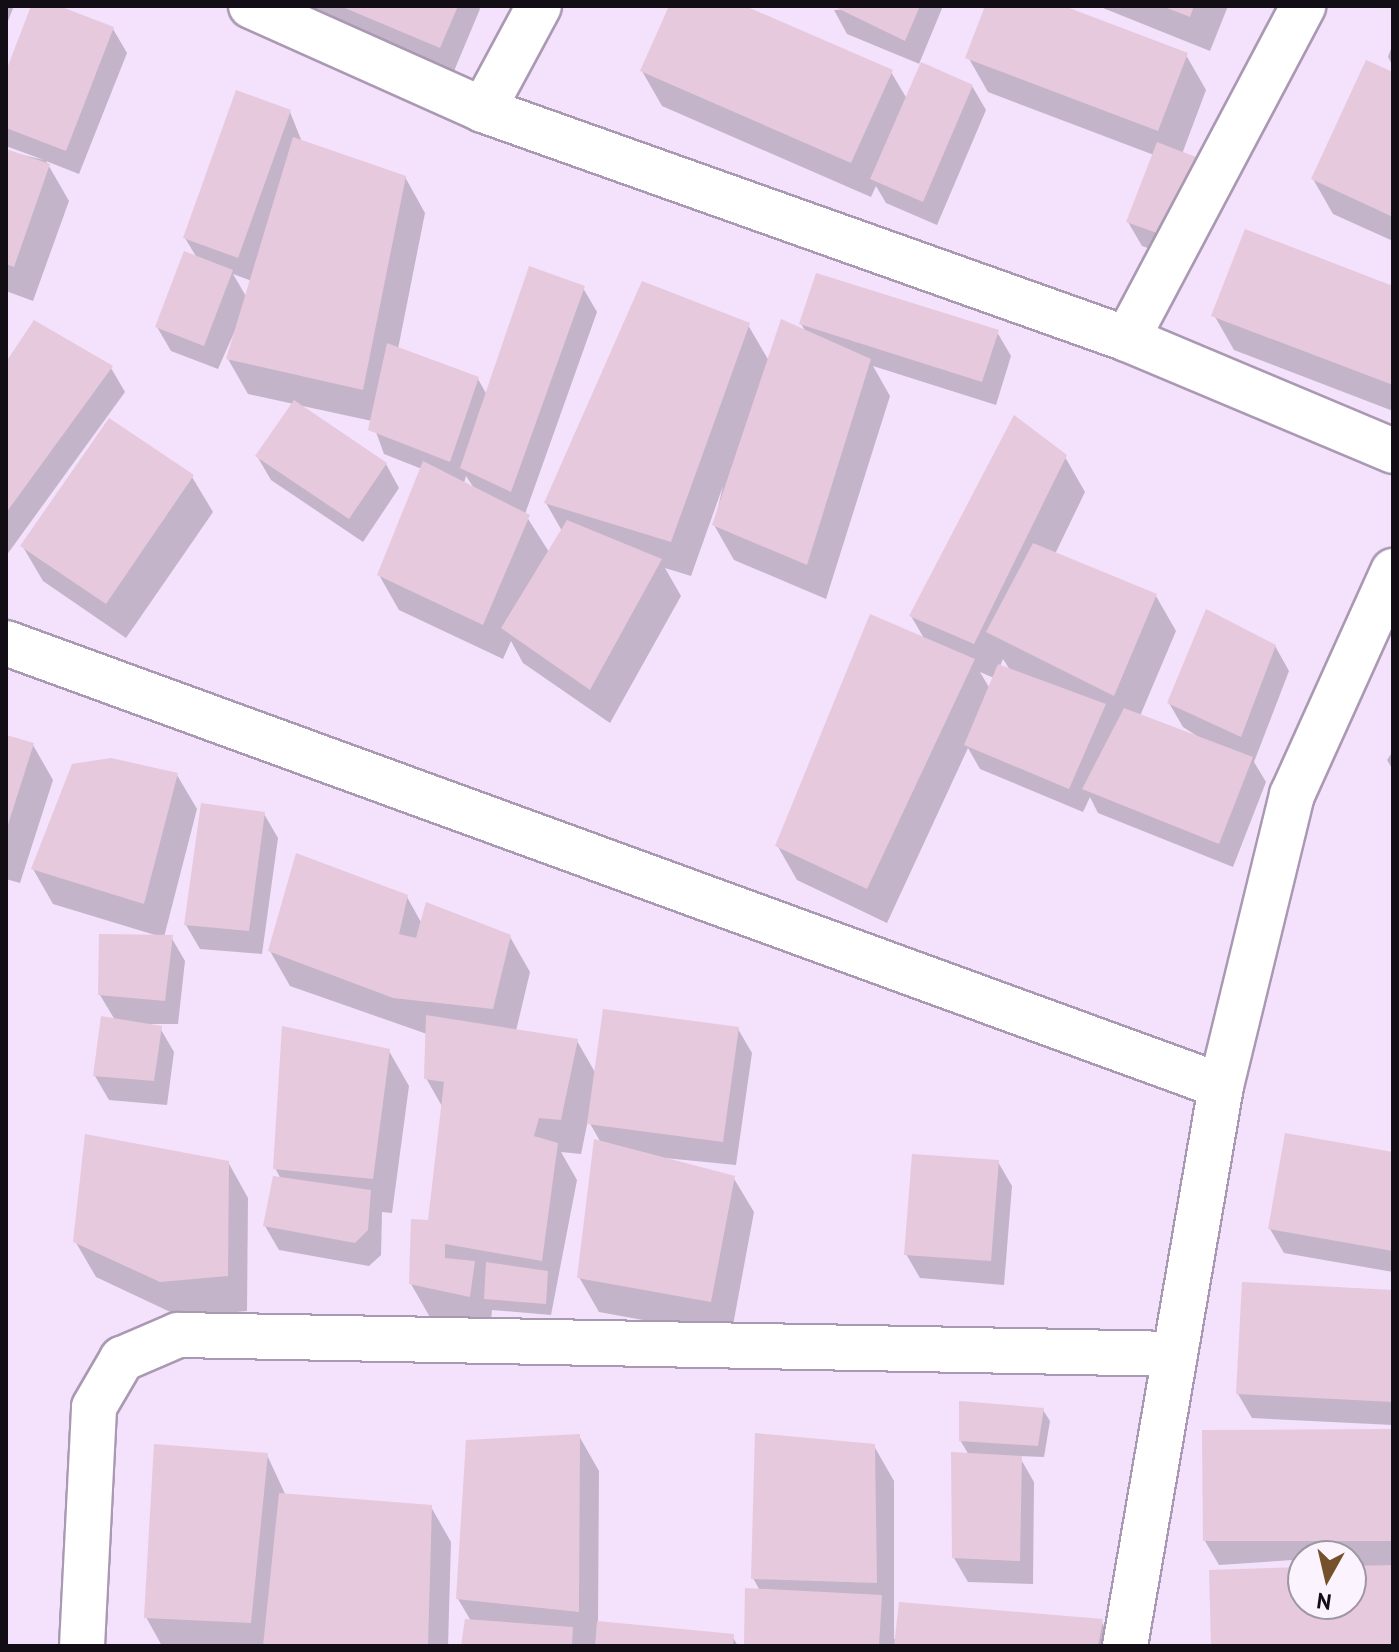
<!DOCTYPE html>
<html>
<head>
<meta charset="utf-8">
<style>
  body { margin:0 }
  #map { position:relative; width:1399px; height:1652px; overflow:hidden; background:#f4e1fc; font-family:"PT Sans",sans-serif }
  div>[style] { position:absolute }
  .shadow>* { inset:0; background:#0003 }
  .building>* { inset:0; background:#e6c9dc }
  .roads { filter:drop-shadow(2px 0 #aa99b2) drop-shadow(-2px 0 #aa99b2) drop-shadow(0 2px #aa99b2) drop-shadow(0 -2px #aa99b2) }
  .minor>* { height:44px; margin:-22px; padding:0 22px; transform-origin:22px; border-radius:22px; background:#fff }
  span { translate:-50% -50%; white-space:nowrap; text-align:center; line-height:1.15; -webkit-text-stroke:6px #fbf3fe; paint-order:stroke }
  .frame { position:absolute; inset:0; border:8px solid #130d16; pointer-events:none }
  .north { position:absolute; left:1287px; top:1540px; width:80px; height:80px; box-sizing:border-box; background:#fbf3fe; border:2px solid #9e97a1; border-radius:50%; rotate:188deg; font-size:22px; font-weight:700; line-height:32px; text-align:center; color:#130d16 }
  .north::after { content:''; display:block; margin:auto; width:28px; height:36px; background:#74512a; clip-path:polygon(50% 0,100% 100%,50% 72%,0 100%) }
</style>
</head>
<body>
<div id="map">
  <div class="shadow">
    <div style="clip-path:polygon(6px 6px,14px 6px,6px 26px)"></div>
    <div style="clip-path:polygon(34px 6px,113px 29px,127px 53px,79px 174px,46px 161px,69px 201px,33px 301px,6px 291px,6px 151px,44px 160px,6px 146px,6px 76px)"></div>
    <div style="clip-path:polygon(299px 6px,478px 6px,480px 9px,454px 71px)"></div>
    <div style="clip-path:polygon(671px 6px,740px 6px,891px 72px,907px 99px,922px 65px,847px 34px,834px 10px,943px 6px,919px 64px,972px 86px,986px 110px,937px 225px,886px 203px,876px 186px,871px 197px,662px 106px,642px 71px)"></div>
    <div style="clip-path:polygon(987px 6px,1058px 6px,1186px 55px,1206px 90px,1182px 154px,1184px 261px,1142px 246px,1128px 222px,1154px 155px,988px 92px,968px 57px)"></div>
    <div style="clip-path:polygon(1098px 6px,1228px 6px,1210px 51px)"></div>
    <div style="clip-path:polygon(1393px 43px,1393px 66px,1388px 57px)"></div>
    <div style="clip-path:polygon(1393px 74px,1393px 241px,1333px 214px,1313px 179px)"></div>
    <div style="clip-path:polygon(evenodd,290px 112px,302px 142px,405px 177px,425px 213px,398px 349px,478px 379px,487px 395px,583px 288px,597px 312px,525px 514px,549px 552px,562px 531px,546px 503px,748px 325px,769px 361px,806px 332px,801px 324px,997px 332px,1011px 356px,996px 405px,873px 366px,890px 396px,826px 599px,734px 560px,714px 525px,723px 486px,691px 576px,665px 568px,681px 596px,610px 723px,523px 663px,511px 641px,503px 659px,399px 610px,379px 575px,422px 469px,384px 454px,372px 421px,298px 405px,386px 464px,399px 488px,363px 542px,271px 480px,257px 456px,294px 404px,248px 394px,228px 359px,240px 319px,218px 369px,171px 351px,157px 327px,197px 258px,185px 238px,290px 112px,233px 274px,252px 281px,247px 298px,233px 274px,290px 112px,466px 476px,474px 488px,464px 483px,466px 476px)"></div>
    <div style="clip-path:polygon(1393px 288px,1393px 411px,1234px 350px,1214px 315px)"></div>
    <div style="clip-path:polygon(6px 366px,111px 368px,125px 392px,6px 556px)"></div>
    <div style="clip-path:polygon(evenodd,1065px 457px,1085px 492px,1055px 554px,1156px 596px,1176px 631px,1140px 716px,1203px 740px,1183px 727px,1169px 703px,1275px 646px,1289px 671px,1254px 762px,1266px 782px,1233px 867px,1098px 813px,1090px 797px,1083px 812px,980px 769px,968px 748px,887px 923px,797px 880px,777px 845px,925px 640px,911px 616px,1065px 457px,1003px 659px,1010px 670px,1000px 666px,1003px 659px,1065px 457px,980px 672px,994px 678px,990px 689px,980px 672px)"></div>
    <div style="clip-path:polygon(192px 477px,213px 512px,126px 638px,43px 581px,23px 547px)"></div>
    <div style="clip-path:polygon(6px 737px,33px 745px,53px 780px,20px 883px,6px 879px)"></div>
    <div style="clip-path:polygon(1393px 751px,1393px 770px,1387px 760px)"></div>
    <div style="clip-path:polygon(177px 775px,197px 809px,164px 937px,171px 937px,185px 961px,178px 1024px,137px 1024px,160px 1028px,174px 1052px,167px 1105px,109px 1100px,95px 1076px,115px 1020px,100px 995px,155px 935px,53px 904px,33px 869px)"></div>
    <div style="clip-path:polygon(264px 814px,278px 838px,262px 954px,200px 949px,186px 925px)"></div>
    <div style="clip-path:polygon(407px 897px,422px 924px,510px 937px,530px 972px,516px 1031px,577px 1041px,596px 1074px,738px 1029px,752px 1053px,736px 1165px,655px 1157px,733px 1177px,754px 1212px,731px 1336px,599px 1312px,579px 1277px,601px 1143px,588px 1120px,581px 1154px,561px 1152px,577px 1180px,551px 1315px,492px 1310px,490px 1331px,431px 1319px,411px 1284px,429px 1222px,443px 1108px,426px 1078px,427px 1034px,290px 986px,270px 951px)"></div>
    <div style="clip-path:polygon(389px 1051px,409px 1086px,392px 1213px,382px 1212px,381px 1255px,369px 1266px,279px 1250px,265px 1226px,281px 1179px,275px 1168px)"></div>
    <div style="clip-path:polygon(1393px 1154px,1393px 1272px,1284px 1253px,1270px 1229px)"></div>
    <div style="clip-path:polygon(228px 1162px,248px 1198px,247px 1311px,181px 1317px,96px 1277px,75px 1241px)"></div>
    <div style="clip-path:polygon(998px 1162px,1012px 1186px,1004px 1285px,920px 1278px,906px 1254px)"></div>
    <div style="clip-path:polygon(1393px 1292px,1393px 1425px,1252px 1418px,1238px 1394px)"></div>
    <div style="clip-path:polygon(1043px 1410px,1050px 1421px,1044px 1457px,1019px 1456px,1034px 1482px,1033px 1584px,968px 1582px,954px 1558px,969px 1455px,960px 1440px)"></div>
    <div style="clip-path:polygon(1393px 1431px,1393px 1646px,1213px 1646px,1303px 1569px,1303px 1604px,1351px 1604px,1351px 1556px,1219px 1565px,1205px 1541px)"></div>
    <div style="clip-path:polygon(579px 1436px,599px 1471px,598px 1623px,732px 1636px,738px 1646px,463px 1646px,471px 1621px,458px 1599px)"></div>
    <div style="clip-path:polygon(874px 1446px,894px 1481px,894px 1639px,1101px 1621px,1116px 1646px,746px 1646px,760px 1591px,753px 1578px)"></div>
    <div style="clip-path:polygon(267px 1455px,286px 1496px,431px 1507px,451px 1542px,448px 1646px,162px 1646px,146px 1617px)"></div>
  </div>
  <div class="building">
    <div style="clip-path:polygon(31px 6px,59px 6px,114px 27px,66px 151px,6px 128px,6px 71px)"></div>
    <div style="clip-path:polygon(340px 6px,458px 6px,440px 48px)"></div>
    <div style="clip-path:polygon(669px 6px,745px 6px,893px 70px,851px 163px,640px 71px)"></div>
    <div style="clip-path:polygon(833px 6px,920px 6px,905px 41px)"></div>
    <div style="clip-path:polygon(985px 6px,1064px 6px,1188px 53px,1158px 131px,965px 58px)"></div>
    <div style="clip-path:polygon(1162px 6px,1194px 6px,1190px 17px)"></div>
    <div style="clip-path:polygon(1366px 60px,1393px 72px,1393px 217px,1311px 179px)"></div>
    <div style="clip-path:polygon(921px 62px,973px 85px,923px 202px,870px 179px)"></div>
    <div style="clip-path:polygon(236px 90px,291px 110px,238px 258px,183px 238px)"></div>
    <div style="clip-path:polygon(293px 137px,406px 176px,363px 390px,226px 359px)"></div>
    <div style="clip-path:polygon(1157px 142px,1201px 159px,1171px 238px,1126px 222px)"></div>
    <div style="clip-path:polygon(6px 149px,50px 164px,14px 267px,6px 264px)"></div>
    <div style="clip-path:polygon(1245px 229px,1393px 286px,1393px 385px,1211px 316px)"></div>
    <div style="clip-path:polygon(184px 251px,233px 270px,204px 346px,155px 327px)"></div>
    <div style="clip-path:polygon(529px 266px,585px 286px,511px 492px,460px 468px)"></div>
    <div style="clip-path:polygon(816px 273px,999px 330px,982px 382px,799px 324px)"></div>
    <div style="clip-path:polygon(642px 281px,750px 323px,671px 542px,544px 503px)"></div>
    <div style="clip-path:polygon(781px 319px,871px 359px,807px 565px,712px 525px)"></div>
    <div style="clip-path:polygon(34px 320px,113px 366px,6px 513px,6px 362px)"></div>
    <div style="clip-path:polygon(387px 343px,479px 377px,450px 462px,368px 430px)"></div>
    <div style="clip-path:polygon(294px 400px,387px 463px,349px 519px,255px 456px)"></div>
    <div style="clip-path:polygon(1014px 415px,1067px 455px,974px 644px,909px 616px)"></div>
    <div style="clip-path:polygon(109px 418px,194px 475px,106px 604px,20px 546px)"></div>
    <div style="clip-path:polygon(423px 461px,530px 515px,483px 625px,377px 575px)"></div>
    <div style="clip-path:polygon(567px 520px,662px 559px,590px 690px,501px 628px)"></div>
    <div style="clip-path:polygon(1033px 543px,1157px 594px,1114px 696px,986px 632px)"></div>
    <div style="clip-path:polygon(1206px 609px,1276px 645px,1241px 737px,1167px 703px)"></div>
    <div style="clip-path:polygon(870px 614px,975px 659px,867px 889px,775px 846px)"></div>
    <div style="clip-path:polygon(998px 664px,1106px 704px,1069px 789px,964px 745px)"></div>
    <div style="clip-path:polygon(1124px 708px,1253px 757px,1219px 844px,1082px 789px)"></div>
    <div style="clip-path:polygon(6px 735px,34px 743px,7px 828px,6px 828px)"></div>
    <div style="clip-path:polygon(111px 758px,178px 773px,144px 904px,31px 869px,72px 764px)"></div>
    <div style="clip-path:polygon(201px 803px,265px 812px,249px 931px,184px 925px)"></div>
    <div style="clip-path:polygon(296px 853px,408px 895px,399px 934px,416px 938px,426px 902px,511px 935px,493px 1009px,393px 998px,268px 951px)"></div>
    <div style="clip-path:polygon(99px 934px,173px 935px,165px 1001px,98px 995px)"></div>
    <div style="clip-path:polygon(603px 1009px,739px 1027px,723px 1142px,587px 1124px)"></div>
    <div style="clip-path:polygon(426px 1015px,578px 1039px,561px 1120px,539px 1118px,534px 1136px,558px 1143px,542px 1261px,445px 1244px,445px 1258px,475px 1261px,470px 1297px,409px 1284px,411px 1219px,428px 1220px,444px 1082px,424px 1079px)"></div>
    <div style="clip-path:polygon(101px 1016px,162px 1026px,154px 1081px,93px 1076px)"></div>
    <div style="clip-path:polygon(282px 1026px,390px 1049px,373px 1179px,273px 1169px)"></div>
    <div style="clip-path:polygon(1285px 1133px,1393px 1152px,1393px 1251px,1268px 1229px)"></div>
    <div style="clip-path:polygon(85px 1134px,229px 1161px,228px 1276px,160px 1282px,73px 1242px)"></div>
    <div style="clip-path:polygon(594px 1139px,735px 1176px,711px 1302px,577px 1278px)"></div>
    <div style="clip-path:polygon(912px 1154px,999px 1160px,991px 1261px,904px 1255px)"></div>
    <div style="clip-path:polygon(273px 1176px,371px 1190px,368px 1230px,355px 1243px,263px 1226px)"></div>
    <div style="clip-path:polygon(486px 1262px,548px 1271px,546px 1304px,484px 1299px)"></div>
    <div style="clip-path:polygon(1242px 1282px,1393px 1290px,1393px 1402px,1236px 1394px)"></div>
    <div style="clip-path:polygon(959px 1401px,1044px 1408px,1038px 1446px,959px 1441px)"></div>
    <div style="clip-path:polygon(1393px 1429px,1393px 1541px,1203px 1541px,1202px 1430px)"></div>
    <div style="clip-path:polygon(755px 1433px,875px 1444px,877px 1583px,751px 1579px)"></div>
    <div style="clip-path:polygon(580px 1434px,579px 1612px,456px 1599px,466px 1440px)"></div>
    <div style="clip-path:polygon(154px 1444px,268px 1453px,251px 1623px,144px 1618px)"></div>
    <div style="clip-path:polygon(951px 1452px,1022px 1456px,1020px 1561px,952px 1558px)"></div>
    <div style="clip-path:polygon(279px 1493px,432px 1505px,428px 1646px,263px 1646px)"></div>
    <div style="clip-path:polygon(1393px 1565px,1393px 1646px,1211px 1646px,1209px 1570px,1303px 1567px,1303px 1604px,1351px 1604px,1351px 1566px)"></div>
    <div style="clip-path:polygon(745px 1588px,882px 1595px,879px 1646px,744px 1646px)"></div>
    <div style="clip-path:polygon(899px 1602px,1103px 1619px,1098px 1646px,894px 1646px)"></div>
    <div style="clip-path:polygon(465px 1619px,573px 1627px,572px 1646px,461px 1646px)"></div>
    <div style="clip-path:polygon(597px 1621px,734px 1634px,733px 1646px,595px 1646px)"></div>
  </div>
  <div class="roads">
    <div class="minor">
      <div style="left:251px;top:6px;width:254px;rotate:24.1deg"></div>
      <div style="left:483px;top:110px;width:684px;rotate:19.57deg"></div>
      <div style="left:1127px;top:339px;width:289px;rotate:22.8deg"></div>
      <div style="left:483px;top:110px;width:118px;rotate:-61.7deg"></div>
      <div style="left:1127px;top:339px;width:377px;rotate:-62.1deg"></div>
      <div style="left:6px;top:643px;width:1293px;rotate:20.03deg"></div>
      <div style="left:82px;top:1646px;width:239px;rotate:-87.1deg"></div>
      <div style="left:94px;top:1407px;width:56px;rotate:-59.7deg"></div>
      <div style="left:122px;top:1359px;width:61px;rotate:-23.2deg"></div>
      <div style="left:178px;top:1335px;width:997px;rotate:1.09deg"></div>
      <div style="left:1125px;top:1646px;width:568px;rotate:-80.27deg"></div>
      <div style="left:1221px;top:1086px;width:300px;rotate:-76.3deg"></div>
      <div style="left:1292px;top:795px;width:246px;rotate:-65.7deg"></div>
    </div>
  </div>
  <div class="frame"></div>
  <div class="north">N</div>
</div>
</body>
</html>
